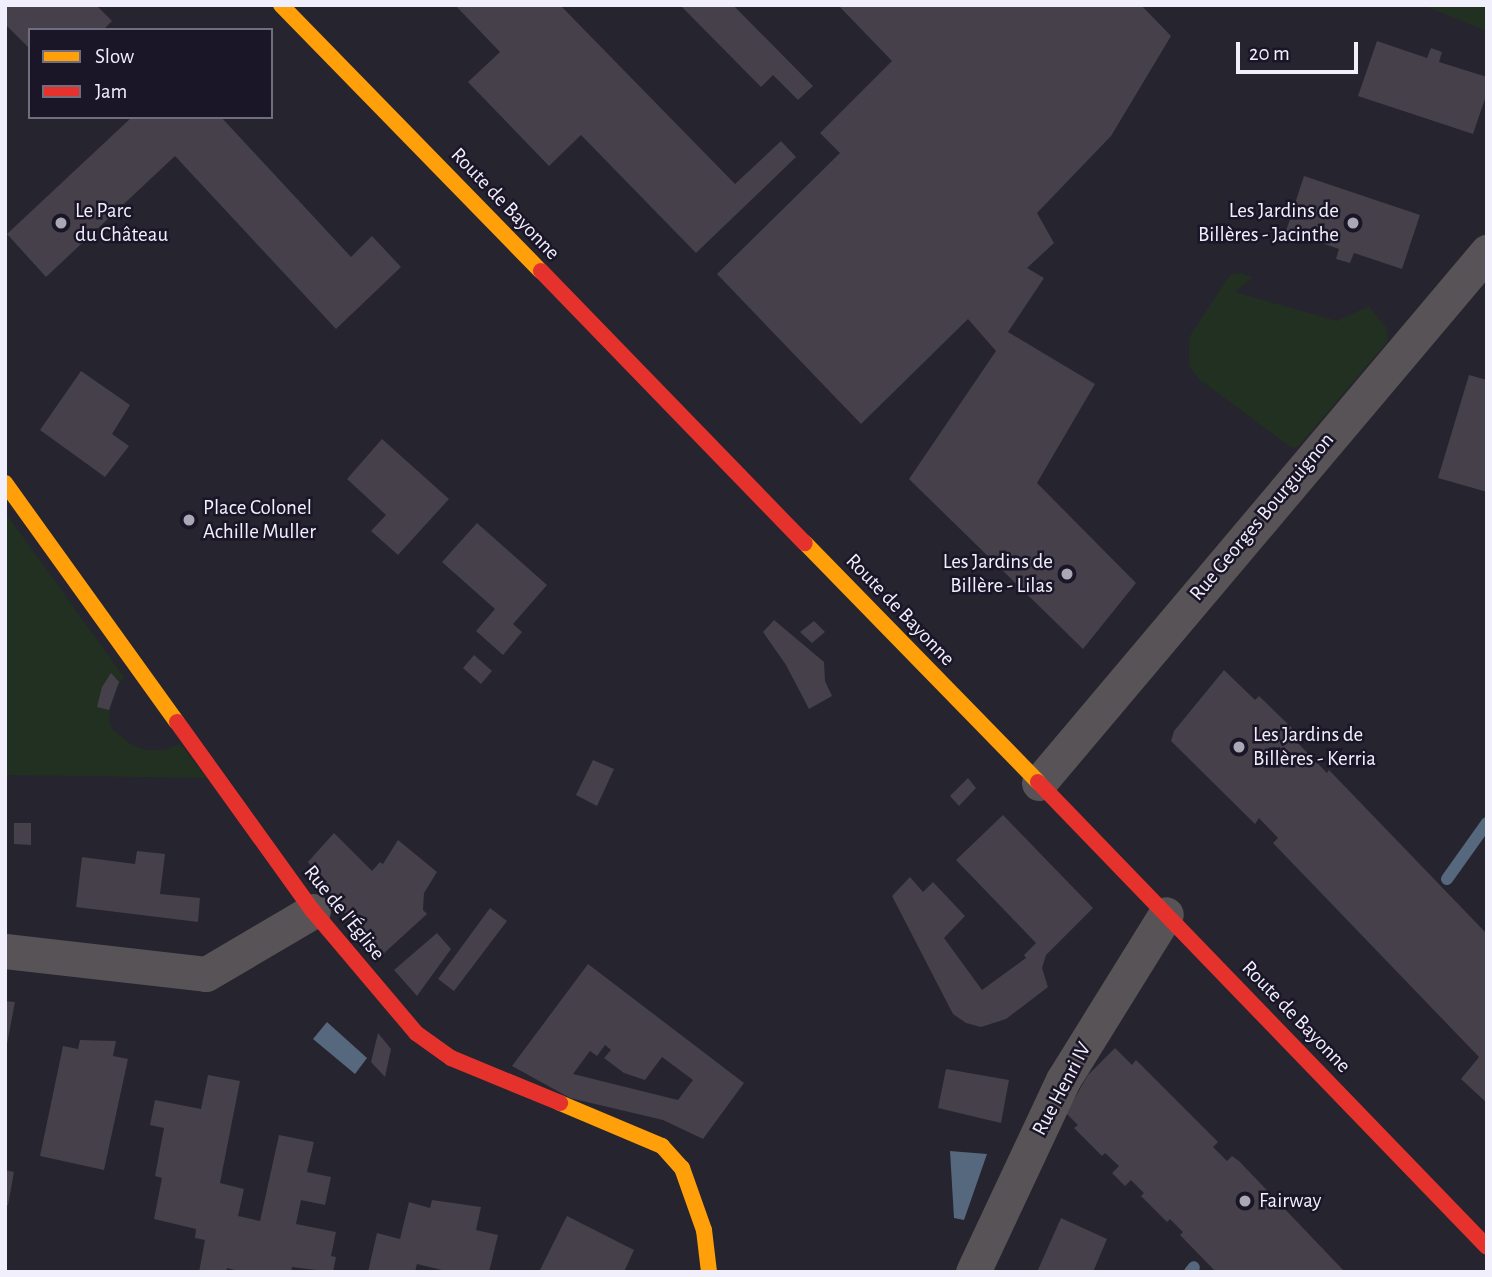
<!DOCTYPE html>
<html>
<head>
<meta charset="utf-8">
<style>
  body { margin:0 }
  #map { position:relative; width:1492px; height:1277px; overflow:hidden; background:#26242e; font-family:"Alegreya Sans",sans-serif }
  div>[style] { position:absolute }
  .green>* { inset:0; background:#213021 }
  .water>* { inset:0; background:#56687e }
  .stream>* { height:12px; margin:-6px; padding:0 6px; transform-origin:6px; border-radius:6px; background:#56687e }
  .building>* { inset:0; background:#45404a }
  .street>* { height:35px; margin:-17.5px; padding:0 17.5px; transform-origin:17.5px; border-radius:17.5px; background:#585356 }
  .slow>* { height:16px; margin:-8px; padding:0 8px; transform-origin:8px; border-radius:8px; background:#ff9f0a }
  .jam>* { height:16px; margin:-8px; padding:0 8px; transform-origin:8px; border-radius:8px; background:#e5322d }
  .dots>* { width:19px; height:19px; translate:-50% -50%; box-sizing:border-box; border:4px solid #1a1628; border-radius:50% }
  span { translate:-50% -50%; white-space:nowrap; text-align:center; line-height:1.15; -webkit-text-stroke:5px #1a1628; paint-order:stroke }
  .street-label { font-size:21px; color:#f1effc }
  .poi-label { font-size:21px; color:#f1effc }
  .left { translate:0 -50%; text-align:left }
  .right { translate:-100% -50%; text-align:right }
  .frame { position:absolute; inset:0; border:7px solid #f1effc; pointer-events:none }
  .legend { position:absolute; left:28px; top:28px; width:245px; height:91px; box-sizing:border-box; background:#1a1628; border:2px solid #706d7d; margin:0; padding:9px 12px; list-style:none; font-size:21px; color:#f1effc }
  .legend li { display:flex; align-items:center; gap:14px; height:35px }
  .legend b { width:35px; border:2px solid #706d7d }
  .scale { position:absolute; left:1236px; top:42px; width:122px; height:32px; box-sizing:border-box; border:4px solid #f1effc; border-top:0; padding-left:9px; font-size:21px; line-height:24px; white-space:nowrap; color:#f1effc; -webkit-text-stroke:5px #1a1628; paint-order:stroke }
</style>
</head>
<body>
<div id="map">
  <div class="green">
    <div style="clip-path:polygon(1422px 5px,1487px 5px,1487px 31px)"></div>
    <div style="clip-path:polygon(1240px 273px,1253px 277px,1235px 292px,1337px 321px,1369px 306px,1386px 327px,1388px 341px,1297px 448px,1290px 447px,1200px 380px,1189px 366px,1189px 337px,1230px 275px)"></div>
    <div style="clip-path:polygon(5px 512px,124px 677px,112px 695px,109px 720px,112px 729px,132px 745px,148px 750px,164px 750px,180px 744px,207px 778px,5px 775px)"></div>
  </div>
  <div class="water">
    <div style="clip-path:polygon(327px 1022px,367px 1058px,355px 1074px,313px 1039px)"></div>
    <div style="clip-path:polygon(950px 1151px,987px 1154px,964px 1220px,954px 1218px)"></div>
  </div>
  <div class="stream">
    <div style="left:1447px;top:879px;width:69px;rotate:-54.5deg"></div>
    <div style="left:1190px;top:1272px;width:6px;rotate:-51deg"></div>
  </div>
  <div class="building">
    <div style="clip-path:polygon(5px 5px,96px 5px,112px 21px,103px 30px,30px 30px,30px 49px,5px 24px)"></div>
    <div style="clip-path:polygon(455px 5px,560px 5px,735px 184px,781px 141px,796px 157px,696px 253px,581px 135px,549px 166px,468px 82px,500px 52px)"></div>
    <div style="clip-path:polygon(680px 5px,733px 5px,813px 86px,798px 100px,773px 75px,761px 87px)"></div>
    <div style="clip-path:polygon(838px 5px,1141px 5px,1171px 36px,1111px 136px,1037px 213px,1054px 243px,1027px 268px,1044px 278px,1008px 332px,1095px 384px,1037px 483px,1136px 583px,1083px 649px,909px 479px,996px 351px,968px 319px,861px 424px,717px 274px,840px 153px,820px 133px,892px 61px)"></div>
    <div style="clip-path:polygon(1377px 41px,1427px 58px,1431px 48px,1442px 52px,1439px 62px,1487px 77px,1487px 93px,1473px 134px,1358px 96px)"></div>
    <div style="clip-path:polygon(132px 117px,221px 117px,351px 257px,372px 236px,401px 267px,336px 329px,175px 156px,46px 277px,7px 234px)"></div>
    <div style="clip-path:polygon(1304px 176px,1420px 215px,1402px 269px,1354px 253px,1350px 263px,1336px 259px,1339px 249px,1286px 231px)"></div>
    <div style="clip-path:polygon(81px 371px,130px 405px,112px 434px,129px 446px,105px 477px,40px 430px)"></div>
    <div style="clip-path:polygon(1469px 375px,1487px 380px,1487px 492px,1438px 478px)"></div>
    <div style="clip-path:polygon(382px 439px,449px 499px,398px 555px,371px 531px,386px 515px,347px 479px)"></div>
    <div style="clip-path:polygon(477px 523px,547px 585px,513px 624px,522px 632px,503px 655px,476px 631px,495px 609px,442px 562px)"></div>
    <div style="clip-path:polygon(774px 620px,824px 662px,825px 681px,832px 696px,809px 709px,786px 665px,763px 632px)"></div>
    <div style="clip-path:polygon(814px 621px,825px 632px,812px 643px,800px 632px)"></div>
    <div style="clip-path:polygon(474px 655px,492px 671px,481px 684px,463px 668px)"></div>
    <div style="clip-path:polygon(1224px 670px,1255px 700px,1259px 696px,1292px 728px,1288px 733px,1327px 773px,1329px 770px,1487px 934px,1487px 1103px,1461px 1079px,1479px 1057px,1273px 843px,1278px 838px,1259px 818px,1255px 824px,1171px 741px,1174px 731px)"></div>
    <div style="clip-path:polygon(111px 673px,119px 682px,109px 710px,97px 707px,102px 687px)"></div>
    <div style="clip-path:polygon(593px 760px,614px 769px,597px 806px,576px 795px)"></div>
    <div style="clip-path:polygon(968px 778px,976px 788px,959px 806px,950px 796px)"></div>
    <div style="clip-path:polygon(1003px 815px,1093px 908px,1046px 955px,1042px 968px,1048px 987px,1006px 1019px,981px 1027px,966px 1023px,953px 1014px,892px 896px,910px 877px,923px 892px,933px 882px,965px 916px,944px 938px,982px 990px,1026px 958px,1024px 955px,1036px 943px,956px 860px)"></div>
    <div style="clip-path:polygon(14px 823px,31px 823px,31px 845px,14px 844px)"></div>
    <div style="clip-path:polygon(334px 833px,372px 871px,380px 862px,383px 864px,398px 840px,437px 872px,424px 893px,423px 910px,427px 914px,382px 955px,344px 912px,308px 862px)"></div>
    <div style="clip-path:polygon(137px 851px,165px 854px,160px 894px,200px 898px,198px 922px,76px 907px,82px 857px,135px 864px)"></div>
    <div style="clip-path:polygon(490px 908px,507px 921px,454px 991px,438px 979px)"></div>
    <div style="clip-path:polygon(437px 933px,451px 949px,417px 996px,394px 970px)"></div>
    <div style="clip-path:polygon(evenodd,588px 964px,744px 1083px,703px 1139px,663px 1120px,570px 1098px,512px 1066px,588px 964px,605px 1045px,611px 1050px,604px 1058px,624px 1073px,645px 1080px,662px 1057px,693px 1080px,678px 1100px,573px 1074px,590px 1051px,597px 1056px,605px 1045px)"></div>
    <div style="clip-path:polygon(5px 1001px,15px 1002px,7px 1044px,5px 1044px)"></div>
    <div style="clip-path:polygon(378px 1033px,391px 1049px,385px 1077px,371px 1062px)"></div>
    <div style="clip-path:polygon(80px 1040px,116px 1041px,113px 1056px,128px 1059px,104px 1170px,40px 1156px,63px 1046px,78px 1049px)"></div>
    <div style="clip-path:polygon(1115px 1048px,1132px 1065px,1136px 1060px,1218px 1142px,1213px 1147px,1227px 1161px,1232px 1156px,1239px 1161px,1345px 1272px,1216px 1272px,1180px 1235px,1183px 1232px,1170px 1219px,1167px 1222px,1141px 1196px,1144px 1193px,1131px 1180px,1125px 1186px,1112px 1173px,1119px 1166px,1105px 1153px,1102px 1156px,1074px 1128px,1078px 1125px,1066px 1113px,1088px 1075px)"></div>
    <div style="clip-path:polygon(946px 1069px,1009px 1080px,1001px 1123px,938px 1108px)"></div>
    <div style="clip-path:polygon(208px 1075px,240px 1081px,220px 1183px,244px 1189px,238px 1216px,260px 1221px,279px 1135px,314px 1142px,307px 1172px,331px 1177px,325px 1205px,301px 1200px,296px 1224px,336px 1232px,331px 1256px,336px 1257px,333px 1272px,292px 1267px,291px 1272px,242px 1272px,227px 1268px,226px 1272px,199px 1272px,205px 1240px,195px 1238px,196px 1229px,154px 1219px,162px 1178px,155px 1176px,164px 1128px,150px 1125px,155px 1100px,201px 1109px)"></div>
    <div style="clip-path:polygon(5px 1170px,14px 1172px,8px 1205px,5px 1205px)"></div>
    <div style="clip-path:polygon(432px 1200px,481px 1207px,476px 1230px,498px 1235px,489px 1272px,450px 1272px,417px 1264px,415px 1272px,368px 1272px,377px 1233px,400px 1239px,409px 1202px,430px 1208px)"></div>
    <div style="clip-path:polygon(567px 1216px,634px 1250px,624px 1272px,539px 1272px)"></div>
    <div style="clip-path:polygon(1061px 1218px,1107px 1239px,1093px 1272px,1037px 1272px)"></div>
  </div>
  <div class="street">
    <div style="left:1039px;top:783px;width:695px;rotate:-49.85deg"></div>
    <div style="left:5px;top:951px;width:202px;rotate:6.5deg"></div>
    <div style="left:206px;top:974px;width:124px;rotate:-30.5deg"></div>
    <div style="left:973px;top:1272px;width:212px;rotate:-64.9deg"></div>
    <div style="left:1063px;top:1080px;width:195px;rotate:-58.2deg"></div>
  </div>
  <div class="slow">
    <div style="left:281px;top:5px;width:372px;rotate:45.7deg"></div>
    <div style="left:5px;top:483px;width:294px;rotate:54.3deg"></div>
    <div style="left:805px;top:543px;width:334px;rotate:45.7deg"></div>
    <div style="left:560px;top:1103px;width:111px;rotate:22.9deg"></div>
    <div style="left:662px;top:1146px;width:30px;rotate:48deg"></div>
    <div style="left:682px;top:1168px;width:66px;rotate:70.5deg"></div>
    <div style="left:704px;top:1230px;width:42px;rotate:83.2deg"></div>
  </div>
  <div class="jam">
    <div style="left:541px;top:271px;width:379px;rotate:45.9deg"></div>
    <div style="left:177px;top:722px;width:233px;rotate:54.3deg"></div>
    <div style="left:313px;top:911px;width:160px;rotate:49.8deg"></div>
    <div style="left:416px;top:1033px;width:43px;rotate:35.5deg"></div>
    <div style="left:451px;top:1058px;width:118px;rotate:22.4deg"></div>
    <div style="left:1038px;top:782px;width:646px;rotate:46deg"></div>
  </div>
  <div class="dots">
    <div style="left:61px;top:223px;background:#aaa8b4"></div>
    <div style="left:1353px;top:223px;background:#aaa8b4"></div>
    <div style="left:189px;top:520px;background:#aaa8b4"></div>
    <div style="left:1067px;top:574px;background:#aaa8b4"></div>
    <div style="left:1239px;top:747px;background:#aaa8b4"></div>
    <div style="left:1245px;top:1201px;background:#aaa8b4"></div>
  </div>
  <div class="street-label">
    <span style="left:505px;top:204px;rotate:46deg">Route de Bayonne</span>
    <span style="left:1262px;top:517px;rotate:-50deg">Rue Georges Bourguignon</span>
    <span style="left:900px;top:610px;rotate:46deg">Route de Bayonne</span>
    <span style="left:344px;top:913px;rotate:51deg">Rue de l'Église</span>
    <span style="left:1296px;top:1017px;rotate:46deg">Route de Bayonne</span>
    <span style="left:1062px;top:1089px;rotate:-62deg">Rue Henri IV</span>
  </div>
  <div class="poi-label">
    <span class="left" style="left:75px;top:223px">Le Parc<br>du Château</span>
    <span class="right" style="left:1339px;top:223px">Les Jardins de<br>Billères - Jacinthe</span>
    <span class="left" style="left:203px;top:520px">Place Colonel<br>Achille Muller</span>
    <span class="right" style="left:1053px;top:574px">Les Jardins de<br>Billère - Lilas</span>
    <span class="left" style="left:1253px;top:747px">Les Jardins de<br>Billères - Kerria</span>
    <span class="left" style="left:1259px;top:1201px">Fairway</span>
  </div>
  <div class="frame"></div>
  <ul class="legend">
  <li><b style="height:9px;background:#ff9f0a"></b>Slow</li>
  <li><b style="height:9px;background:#e5322d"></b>Jam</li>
  </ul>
  <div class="scale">20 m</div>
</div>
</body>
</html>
